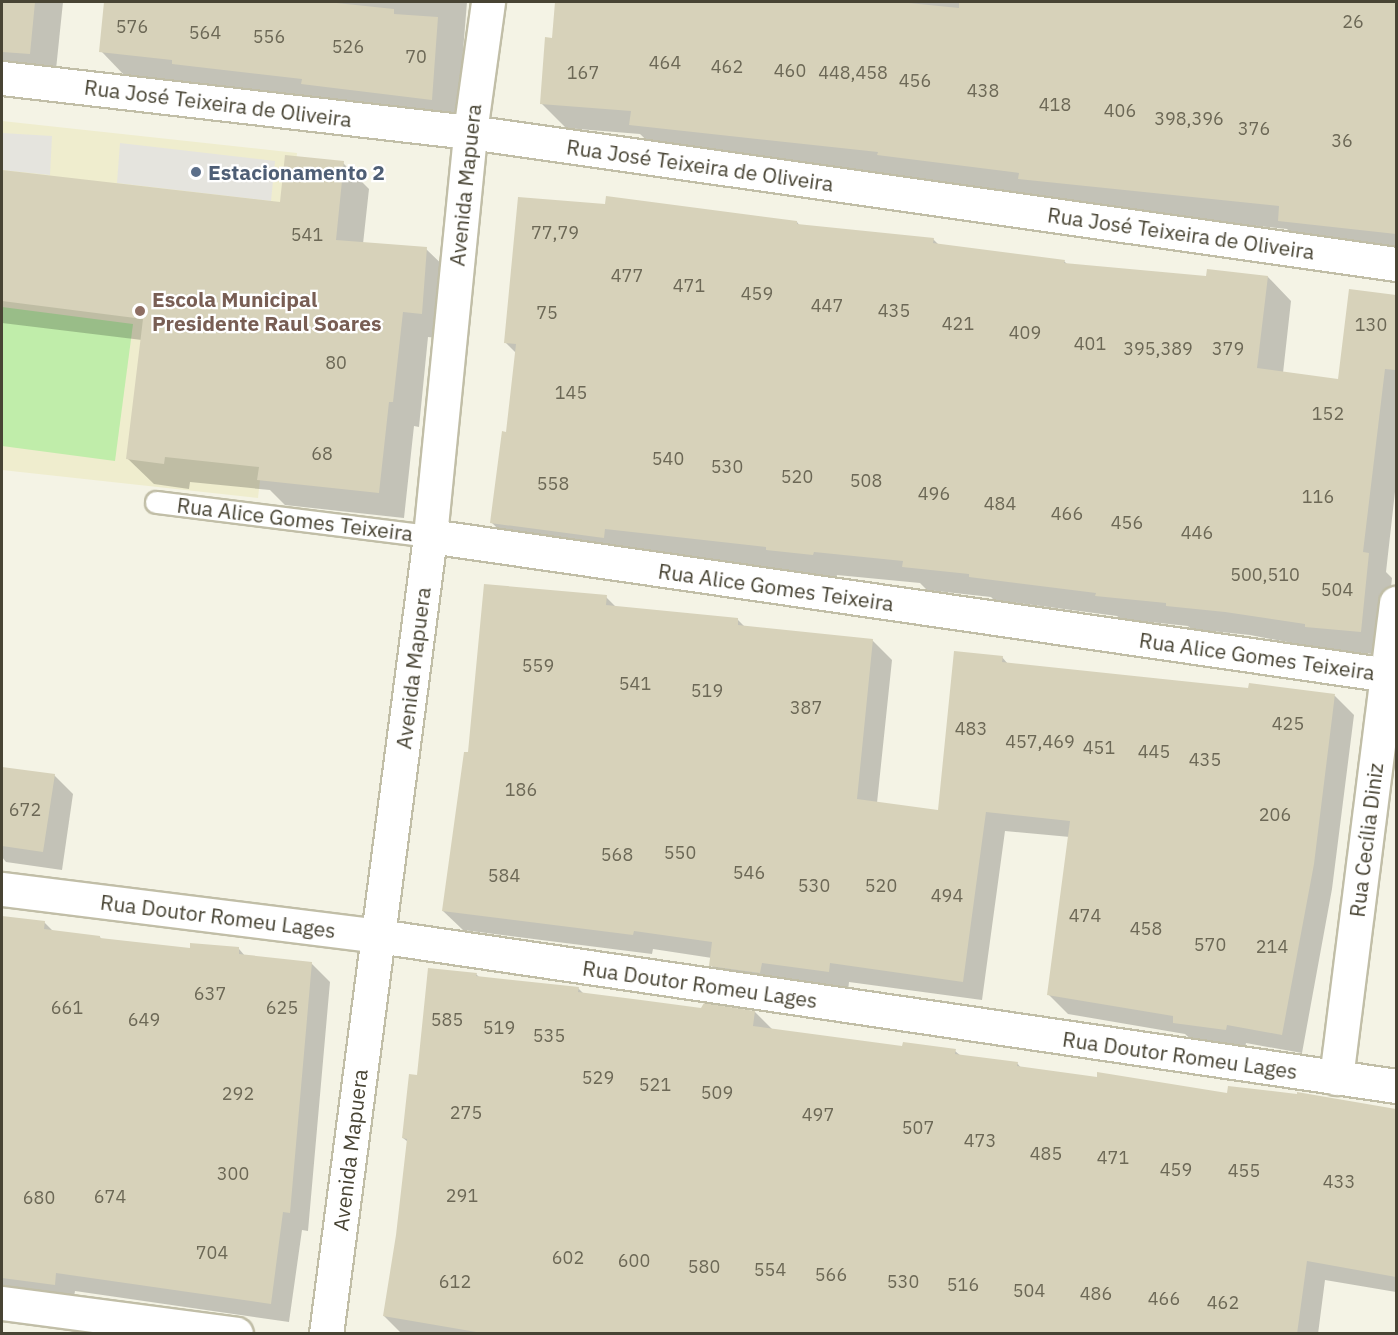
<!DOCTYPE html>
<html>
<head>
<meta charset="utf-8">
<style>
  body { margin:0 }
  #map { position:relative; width:1398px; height:1335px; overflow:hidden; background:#f4f3e5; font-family:"IBM Plex Sans",sans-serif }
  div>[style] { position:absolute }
  .education>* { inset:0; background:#efedce }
  .green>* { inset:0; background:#c0edaa }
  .parking>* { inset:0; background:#e5e4de }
  .shadow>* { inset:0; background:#0003 }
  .building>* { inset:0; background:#d7d2ba }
  .roads { filter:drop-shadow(2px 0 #c1bea7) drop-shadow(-2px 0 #c1bea7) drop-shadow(0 2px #c1bea7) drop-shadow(0 -2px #c1bea7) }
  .service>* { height:21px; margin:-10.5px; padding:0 10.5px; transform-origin:10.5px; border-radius:10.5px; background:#fff }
  .minor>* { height:33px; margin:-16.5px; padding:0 16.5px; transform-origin:16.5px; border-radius:16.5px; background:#fff }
  .dots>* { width:16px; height:16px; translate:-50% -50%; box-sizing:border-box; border:3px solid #fff; border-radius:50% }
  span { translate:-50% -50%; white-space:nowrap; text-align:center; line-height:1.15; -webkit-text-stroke:4.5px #fff; paint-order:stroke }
  .number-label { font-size:18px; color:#6c6856 }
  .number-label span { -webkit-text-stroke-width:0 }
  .street-label { font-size:21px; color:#484434 }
  .service-label { font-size:21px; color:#4e5e75; font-weight:700 }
  .left { translate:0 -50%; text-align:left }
  .education-label { font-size:21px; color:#785e54; font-weight:700 }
  .frame { position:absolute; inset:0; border:3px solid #484434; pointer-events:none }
</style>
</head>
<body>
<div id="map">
  <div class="education">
    <div style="clip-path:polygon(2px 121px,297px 153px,258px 498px,2px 470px)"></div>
  </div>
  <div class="green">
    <div style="clip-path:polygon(2px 307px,133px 324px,115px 461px,2px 446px)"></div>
  </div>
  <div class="parking">
    <div style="clip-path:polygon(2px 133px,52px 136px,50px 175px,2px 170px)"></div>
    <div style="clip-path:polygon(120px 143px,275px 161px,271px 201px,117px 183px)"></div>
  </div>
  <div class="shadow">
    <div style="clip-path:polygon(2px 2px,63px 2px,55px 79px,2px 74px)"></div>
    <div style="clip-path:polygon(106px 2px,467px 2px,457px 125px,126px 77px,101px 51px)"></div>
    <div style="clip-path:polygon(557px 2px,1396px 2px,1396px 255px,1304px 246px,1287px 229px,1045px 204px,904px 180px,900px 176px,656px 149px,640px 134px,566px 128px,541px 103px,554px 39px)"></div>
    <div style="clip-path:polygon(343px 163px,369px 189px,363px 244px,426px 249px,452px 274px,447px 339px,428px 337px,419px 427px,414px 426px,404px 518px,285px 505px,270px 490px,190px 482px,189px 489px,154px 484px,128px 459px,142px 340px,2px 323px,2px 171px,282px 203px)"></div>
    <div style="clip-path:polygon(797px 222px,800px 226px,933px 239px,939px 245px,1064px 261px,1068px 265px,1207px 278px,1268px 277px,1291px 301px,1283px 373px,1340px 381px,1350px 291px,1396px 296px,1396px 483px,1386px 572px,1392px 578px,1384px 655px,1330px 650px,1250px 635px,1191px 629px,1188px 626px,1121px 619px,1117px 616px,994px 600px,991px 597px,927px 590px,920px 583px,837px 575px,836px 578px,628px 552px,516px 546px,492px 523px,507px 434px,516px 353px,505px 342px)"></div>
    <div style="clip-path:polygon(606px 597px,617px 608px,738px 620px,746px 628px,872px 640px,892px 660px,877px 803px,939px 812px,1002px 657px,1008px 664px,1250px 690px,1335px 696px,1354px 715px,1332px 889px,1302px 1053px,1246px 1043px,1245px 1049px,1194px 1042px,1185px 1034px,1068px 1014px,1048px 994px,1070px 837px,1005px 831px,982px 1000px,849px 982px,848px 991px,730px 985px,711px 965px,712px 958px,653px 949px,652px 954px,463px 930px,443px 911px,470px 754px)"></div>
    <div style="clip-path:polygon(2px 768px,54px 775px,73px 794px,62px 870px,6px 862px,2px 857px)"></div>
    <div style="clip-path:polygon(2px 917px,44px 922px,53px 931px,100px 937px,102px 940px,191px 950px,239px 949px,246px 957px,311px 963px,330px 982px,308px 1231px,302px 1230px,289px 1322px,75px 1291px,73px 1303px,2px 1294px)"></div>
    <div style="clip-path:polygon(476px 974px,480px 978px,578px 988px,584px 994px,702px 1010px,755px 1012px,773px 1030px,903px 1048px,955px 1051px,961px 1056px,1017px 1063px,1022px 1069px,1229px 1095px,1298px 1096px,1298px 1094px,1396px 1110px,1396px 1292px,1325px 1280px,1318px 1334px,402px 1334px,384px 1316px,397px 1235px,408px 1142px,403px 1138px,418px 1076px)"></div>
  </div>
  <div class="building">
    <div style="clip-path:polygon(2px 2px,35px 2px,30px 54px,2px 52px)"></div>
    <div style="clip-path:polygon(104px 2px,327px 2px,394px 9px,394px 14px,438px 17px,432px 100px,301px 84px,302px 79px,172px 64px,172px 60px,99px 52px)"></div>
    <div style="clip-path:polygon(555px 2px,899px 2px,959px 8px,959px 2px,1396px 2px,1396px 234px,1278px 221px,1279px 206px,1018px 179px,1019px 173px,877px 155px,878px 152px,629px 125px,631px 111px,540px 104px,545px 37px,552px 38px)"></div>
    <div style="clip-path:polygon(285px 155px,344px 161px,336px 240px,427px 247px,422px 314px,403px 312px,393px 402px,389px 402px,379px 493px,257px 480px,259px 467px,165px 457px,164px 464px,126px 459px,143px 319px,2px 301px,2px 170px,280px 202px)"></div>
    <div style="clip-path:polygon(606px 196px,797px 221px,797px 224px,934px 238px,933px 243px,1065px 260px,1064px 263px,1206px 276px,1207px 269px,1268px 276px,1257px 368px,1338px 379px,1349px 289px,1396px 295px,1395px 370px,1385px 369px,1363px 552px,1369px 553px,1361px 632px,1305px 627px,1305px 624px,1225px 612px,1166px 606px,1166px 603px,1095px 596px,1096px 593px,969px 577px,969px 574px,902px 567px,903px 561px,814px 552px,813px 555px,766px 550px,766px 547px,605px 529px,604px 538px,490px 523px,502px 431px,506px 432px,516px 344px,504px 343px,518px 197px,605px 204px)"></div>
    <div style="clip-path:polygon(484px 584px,607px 595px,606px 605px,738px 618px,738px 625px,873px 639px,857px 799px,938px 810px,954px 651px,1003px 656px,1002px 662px,1248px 688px,1249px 683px,1335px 694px,1314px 864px,1282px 1035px,1227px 1025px,1226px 1030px,1173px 1023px,1173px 1016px,1047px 995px,1070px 821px,986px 812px,963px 982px,830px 963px,829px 972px,762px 963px,760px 973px,709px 966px,712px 942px,634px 931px,633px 935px,442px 911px,464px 752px,468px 752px)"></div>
    <div style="clip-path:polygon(2px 767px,55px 774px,43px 852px,2px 846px)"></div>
    <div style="clip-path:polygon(2px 916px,45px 921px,44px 929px,100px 936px,100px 938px,190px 948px,190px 943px,239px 947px,239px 954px,312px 962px,290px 1213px,283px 1212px,271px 1304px,56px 1273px,55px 1285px,2px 1278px)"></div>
    <div style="clip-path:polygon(428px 968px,477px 973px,476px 976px,579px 987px,578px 992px,641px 1000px,701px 1008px,704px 1003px,755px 1011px,753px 1026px,902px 1046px,903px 1042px,956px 1049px,955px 1054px,1018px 1062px,1017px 1066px,1097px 1077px,1097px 1072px,1227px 1093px,1228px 1086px,1297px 1094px,1297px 1092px,1396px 1109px,1396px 1277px,1307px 1261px,1297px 1334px,488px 1334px,383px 1316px,396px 1235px,407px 1139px,402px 1138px,409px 1074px,417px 1075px)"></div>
  </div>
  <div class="roads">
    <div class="service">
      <div style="left:156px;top:502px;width:276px;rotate:7.1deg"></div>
    </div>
    <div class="minor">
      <div style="left:2px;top:78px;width:471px;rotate:6.6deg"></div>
      <div style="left:470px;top:132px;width:935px;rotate:8.11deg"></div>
      <div style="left:430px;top:536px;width:976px;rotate:8.25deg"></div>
      <div style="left:2px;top:889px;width:379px;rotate:7.1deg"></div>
      <div style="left:378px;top:936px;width:1029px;rotate:8.38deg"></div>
      <div style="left:1336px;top:1078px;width:479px;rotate:-82.8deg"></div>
      <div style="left:2px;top:1303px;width:236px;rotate:7.5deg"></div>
      <div style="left:326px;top:1334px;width:805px;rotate:-82.57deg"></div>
      <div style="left:430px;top:536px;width:406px;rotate:-84.3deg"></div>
      <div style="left:470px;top:132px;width:131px;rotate:-82.1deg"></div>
    </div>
  </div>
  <div class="dots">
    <div style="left:196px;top:172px;background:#5c6f8a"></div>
    <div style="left:140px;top:311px;background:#8d6e63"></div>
  </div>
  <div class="number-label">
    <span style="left:1353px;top:22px">26</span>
    <span style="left:132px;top:27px">576</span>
    <span style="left:205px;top:33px">564</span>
    <span style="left:269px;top:37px">556</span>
    <span style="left:348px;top:47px">526</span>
    <span style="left:416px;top:57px">70</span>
    <span style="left:665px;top:63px">464</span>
    <span style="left:727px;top:67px">462</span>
    <span style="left:790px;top:71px">460</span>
    <span style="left:583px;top:73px">167</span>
    <span style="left:853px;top:73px">448,458</span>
    <span style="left:915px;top:81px">456</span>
    <span style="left:983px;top:91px">438</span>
    <span style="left:1055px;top:105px">418</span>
    <span style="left:1120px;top:111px">406</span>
    <span style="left:1189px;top:119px">398,396</span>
    <span style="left:1254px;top:129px">376</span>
    <span style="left:1342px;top:141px">36</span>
    <span style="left:555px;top:233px">77,79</span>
    <span style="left:307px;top:235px">541</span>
    <span style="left:627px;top:276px">477</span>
    <span style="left:689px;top:286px">471</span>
    <span style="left:757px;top:294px">459</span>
    <span style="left:827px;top:306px">447</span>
    <span style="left:894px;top:311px">435</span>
    <span style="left:547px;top:313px">75</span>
    <span style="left:958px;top:324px">421</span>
    <span style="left:1371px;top:325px">130</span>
    <span style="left:1025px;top:333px">409</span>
    <span style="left:1090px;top:344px">401</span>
    <span style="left:1158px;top:349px">395,389</span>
    <span style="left:1228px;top:349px">379</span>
    <span style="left:336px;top:363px">80</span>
    <span style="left:571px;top:393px">145</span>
    <span style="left:1328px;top:414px">152</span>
    <span style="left:322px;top:454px">68</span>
    <span style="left:668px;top:459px">540</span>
    <span style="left:727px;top:467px">530</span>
    <span style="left:797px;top:477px">520</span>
    <span style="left:866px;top:481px">508</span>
    <span style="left:553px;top:484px">558</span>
    <span style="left:934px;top:494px">496</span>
    <span style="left:1318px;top:497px">116</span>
    <span style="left:1000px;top:504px">484</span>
    <span style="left:1067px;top:514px">466</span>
    <span style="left:1127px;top:523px">456</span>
    <span style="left:1197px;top:533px">446</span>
    <span style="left:1265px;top:575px">500,510</span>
    <span style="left:1337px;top:590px">504</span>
    <span style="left:538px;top:666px">559</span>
    <span style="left:635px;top:684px">541</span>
    <span style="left:707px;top:691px">519</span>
    <span style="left:806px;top:708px">387</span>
    <span style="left:1288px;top:724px">425</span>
    <span style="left:971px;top:729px">483</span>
    <span style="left:1040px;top:742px">457,469</span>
    <span style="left:1099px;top:748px">451</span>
    <span style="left:1154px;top:752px">445</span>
    <span style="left:1205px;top:760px">435</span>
    <span style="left:521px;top:790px">186</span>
    <span style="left:25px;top:810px">672</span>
    <span style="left:1275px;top:815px">206</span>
    <span style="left:680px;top:853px">550</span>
    <span style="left:617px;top:855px">568</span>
    <span style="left:749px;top:873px">546</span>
    <span style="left:504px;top:876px">584</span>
    <span style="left:814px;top:886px">530</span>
    <span style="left:881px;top:886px">520</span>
    <span style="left:947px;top:896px">494</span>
    <span style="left:1085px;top:916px">474</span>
    <span style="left:1146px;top:929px">458</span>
    <span style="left:1210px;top:945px">570</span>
    <span style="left:1272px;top:947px">214</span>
    <span style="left:210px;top:994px">637</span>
    <span style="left:67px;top:1008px">661</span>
    <span style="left:282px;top:1008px">625</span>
    <span style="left:144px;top:1020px">649</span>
    <span style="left:447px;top:1020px">585</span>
    <span style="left:499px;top:1028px">519</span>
    <span style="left:549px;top:1036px">535</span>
    <span style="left:598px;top:1078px">529</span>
    <span style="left:655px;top:1085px">521</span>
    <span style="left:717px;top:1093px">509</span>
    <span style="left:238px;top:1094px">292</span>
    <span style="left:466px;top:1113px">275</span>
    <span style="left:818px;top:1115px">497</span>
    <span style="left:918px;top:1128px">507</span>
    <span style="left:980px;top:1141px">473</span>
    <span style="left:1046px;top:1154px">485</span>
    <span style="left:1113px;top:1158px">471</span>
    <span style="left:1176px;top:1170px">459</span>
    <span style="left:1244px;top:1171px">455</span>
    <span style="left:233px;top:1174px">300</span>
    <span style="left:1339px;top:1182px">433</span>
    <span style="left:462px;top:1196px">291</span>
    <span style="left:110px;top:1197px">674</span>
    <span style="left:39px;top:1198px">680</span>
    <span style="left:212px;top:1253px">704</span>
    <span style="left:568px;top:1258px">602</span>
    <span style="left:634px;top:1261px">600</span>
    <span style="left:704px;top:1267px">580</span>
    <span style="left:770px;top:1270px">554</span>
    <span style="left:831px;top:1275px">566</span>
    <span style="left:455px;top:1282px">612</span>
    <span style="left:903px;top:1282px">530</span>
    <span style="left:963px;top:1285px">516</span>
    <span style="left:1029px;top:1291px">504</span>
    <span style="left:1096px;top:1294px">486</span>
    <span style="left:1164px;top:1299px">466</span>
    <span style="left:1223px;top:1303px">462</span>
  </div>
  <div class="street-label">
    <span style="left:218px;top:103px;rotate:7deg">Rua José Teixeira de Oliveira</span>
    <span style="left:700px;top:165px;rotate:8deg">Rua José Teixeira de Oliveira</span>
    <span style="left:465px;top:185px;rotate:-84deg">Avenida Mapuera</span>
    <span style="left:1181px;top:233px;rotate:8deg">Rua José Teixeira de Oliveira</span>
    <span style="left:295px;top:519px;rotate:7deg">Rua Alice Gomes Teixeira</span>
    <span style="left:776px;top:587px;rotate:8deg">Rua Alice Gomes Teixeira</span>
    <span style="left:1257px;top:656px;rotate:8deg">Rua Alice Gomes Teixeira</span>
    <span style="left:413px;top:668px;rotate:-83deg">Avenida Mapuera</span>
    <span style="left:1366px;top:840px;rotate:-83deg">Rua Cecília Diniz</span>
    <span style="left:218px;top:916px;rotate:7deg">Rua Doutor Romeu Lages</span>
    <span style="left:700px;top:984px;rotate:8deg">Rua Doutor Romeu Lages</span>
    <span style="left:1180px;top:1055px;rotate:8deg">Rua Doutor Romeu Lages</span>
    <span style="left:350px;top:1150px;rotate:-83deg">Avenida Mapuera</span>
  </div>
  <div class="service-label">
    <span class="left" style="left:208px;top:172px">Estacionamento 2</span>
  </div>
  <div class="education-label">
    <span class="left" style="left:152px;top:311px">Escola Municipal<br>Presidente Raul Soares</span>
  </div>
  <div class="frame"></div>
</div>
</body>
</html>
